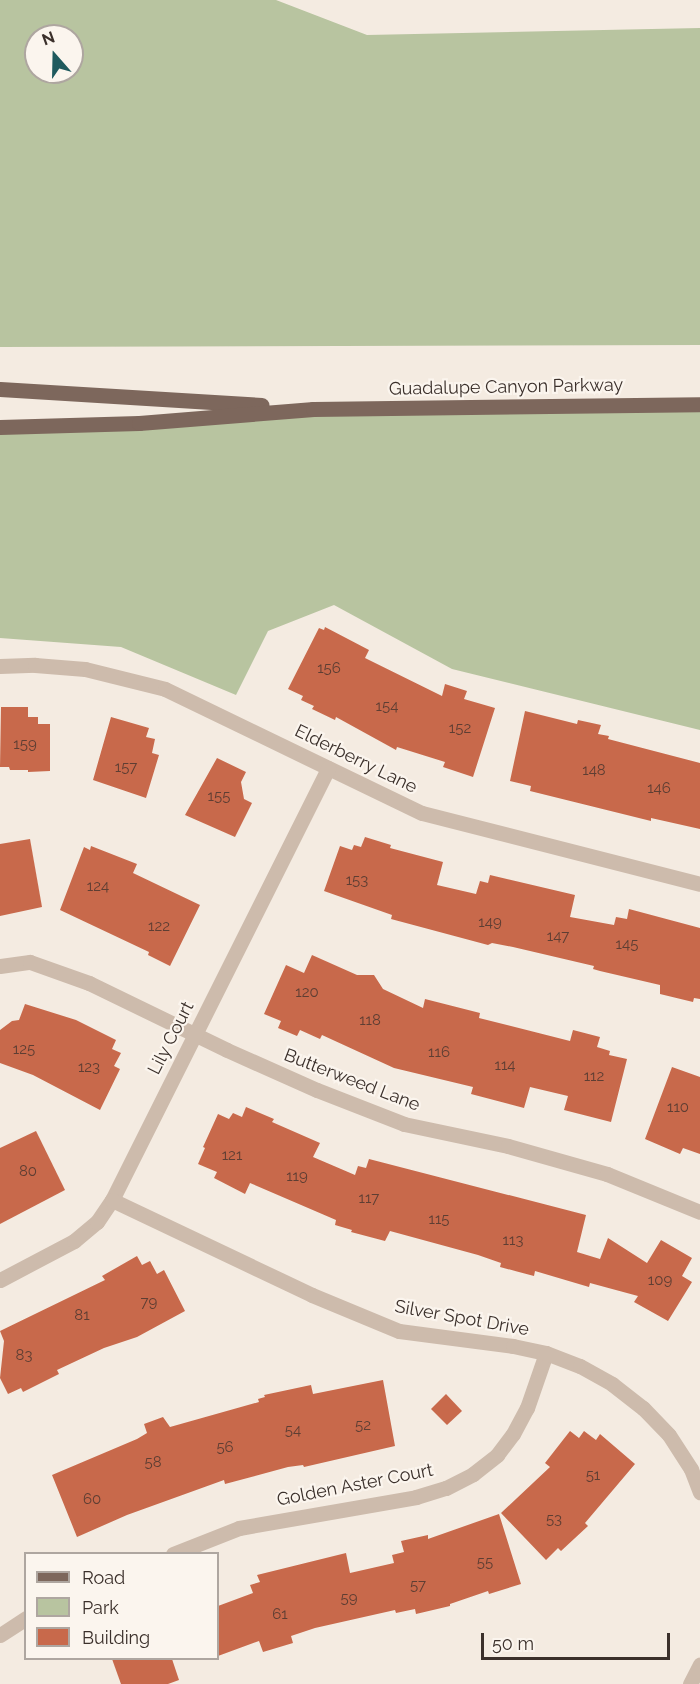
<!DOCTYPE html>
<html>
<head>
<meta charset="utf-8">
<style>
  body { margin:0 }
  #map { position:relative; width:700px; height:1684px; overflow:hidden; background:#f4ebe1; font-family:Raleway,sans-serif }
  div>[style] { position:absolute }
  .green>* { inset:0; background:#b8c4a0 }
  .building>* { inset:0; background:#c8694b }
  .minor>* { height:15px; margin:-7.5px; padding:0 7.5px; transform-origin:7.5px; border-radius:7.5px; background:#cdbbac }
  .tertiary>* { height:15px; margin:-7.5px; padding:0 7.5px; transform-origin:7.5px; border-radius:7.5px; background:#cdbbac }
  .primary>* { height:15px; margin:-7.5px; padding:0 7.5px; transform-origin:7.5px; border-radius:7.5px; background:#7d675c }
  span { translate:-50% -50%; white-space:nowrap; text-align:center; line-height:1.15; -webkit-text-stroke:4.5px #fbf5ee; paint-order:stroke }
  .number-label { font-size:15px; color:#5e3e33 }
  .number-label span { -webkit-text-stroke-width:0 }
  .street-label { font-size:18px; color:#3b302b }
  .legend { position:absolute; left:24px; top:1552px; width:195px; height:108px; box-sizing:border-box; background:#fbf5ee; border:2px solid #aea6a0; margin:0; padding:8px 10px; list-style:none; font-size:18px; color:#3b302b }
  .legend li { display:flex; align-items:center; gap:12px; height:30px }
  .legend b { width:30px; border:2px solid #aea6a0 }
  .north { position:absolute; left:24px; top:24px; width:60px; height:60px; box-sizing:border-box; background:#fbf5ee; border:2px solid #aea6a0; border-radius:50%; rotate:340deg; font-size:16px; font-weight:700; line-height:24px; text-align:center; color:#3b302b }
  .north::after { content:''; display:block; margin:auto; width:21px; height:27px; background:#1f5a5e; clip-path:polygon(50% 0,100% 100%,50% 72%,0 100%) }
  .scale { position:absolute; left:481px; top:1633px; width:189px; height:27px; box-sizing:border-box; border:3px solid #3b302b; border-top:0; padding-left:8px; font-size:18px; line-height:21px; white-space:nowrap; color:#3b302b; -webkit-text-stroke:4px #fbf5ee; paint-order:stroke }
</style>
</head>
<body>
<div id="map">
  <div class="green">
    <div style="clip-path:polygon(evenodd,0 0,276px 0,367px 35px,700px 28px,700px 345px,0 347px,0 0,36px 36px,72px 36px,72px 72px,36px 72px,36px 36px)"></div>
    <div style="clip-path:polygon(700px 404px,700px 730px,452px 669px,334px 605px,268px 631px,236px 695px,121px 647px,0 638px,0 427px,313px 409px)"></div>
  </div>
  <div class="building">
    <div style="clip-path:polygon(325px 627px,369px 650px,365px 658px,442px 696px,445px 684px,467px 691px,464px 699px,495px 708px,473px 777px,443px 767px,445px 762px,397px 747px,396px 750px,336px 717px,335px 720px,312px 709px,314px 706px,301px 700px,303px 696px,288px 689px,319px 628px,324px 630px)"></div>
    <div style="clip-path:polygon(1px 707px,28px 707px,28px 717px,38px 717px,38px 724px,50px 724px,50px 771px,28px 772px,28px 770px,10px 770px,9px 767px,0 767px)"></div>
    <div style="clip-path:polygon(525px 711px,577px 724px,578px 720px,601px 725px,598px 734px,609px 736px,608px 739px,700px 763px,700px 829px,651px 818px,651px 821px,530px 791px,531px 786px,510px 781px)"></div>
    <div style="clip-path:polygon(111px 717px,149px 728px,146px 737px,155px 739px,152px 753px,159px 755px,146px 798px,93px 780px)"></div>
    <div style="clip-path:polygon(217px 758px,246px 772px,241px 782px,244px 799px,252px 803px,235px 837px,185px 815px)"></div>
    <div style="clip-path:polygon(365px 837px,391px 845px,390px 848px,443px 862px,437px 885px,476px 894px,480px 881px,488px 883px,490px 875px,575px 895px,570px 917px,614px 925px,616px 917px,627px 919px,629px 909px,700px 928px,700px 999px,694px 998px,693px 1002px,660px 994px,660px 985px,600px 971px,593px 969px,594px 966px,513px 947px,492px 943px,488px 945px,391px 919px,392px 915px,324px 891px,340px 846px,352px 850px,354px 845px,361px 847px)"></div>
    <div style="clip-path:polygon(30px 839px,42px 907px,0 916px,0 844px)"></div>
    <div style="clip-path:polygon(91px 846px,137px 864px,133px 873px,200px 905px,170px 966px,148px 955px,149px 952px,60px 910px,84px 847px,90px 850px)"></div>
    <div style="clip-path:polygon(312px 955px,357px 975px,374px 975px,383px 989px,423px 1008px,425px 999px,480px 1013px,479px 1018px,570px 1041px,573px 1030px,600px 1037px,597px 1047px,610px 1051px,609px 1055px,627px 1059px,611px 1122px,564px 1110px,568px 1096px,530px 1087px,524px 1108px,471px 1094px,473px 1087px,394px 1068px,322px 1035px,320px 1039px,300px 1030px,297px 1036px,278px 1028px,281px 1021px,264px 1014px,286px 965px,304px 973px)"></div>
    <div style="clip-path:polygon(25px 1004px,76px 1020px,116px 1040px,112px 1049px,121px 1053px,114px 1066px,120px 1069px,100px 1110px,33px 1075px,0 1063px,0 1030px,12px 1021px,19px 1020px)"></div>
    <div style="clip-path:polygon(672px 1067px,700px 1077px,700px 1154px,683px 1148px,680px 1154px,645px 1139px)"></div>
    <div style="clip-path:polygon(246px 1107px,274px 1119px,272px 1122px,320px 1143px,313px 1157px,355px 1175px,358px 1166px,366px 1168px,369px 1159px,586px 1215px,577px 1252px,600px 1259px,608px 1238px,647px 1263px,661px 1240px,692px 1258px,682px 1276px,692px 1282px,668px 1321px,634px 1302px,638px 1296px,590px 1283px,589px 1287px,535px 1271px,534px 1276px,500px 1267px,501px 1263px,478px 1255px,390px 1231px,385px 1241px,351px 1232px,352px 1230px,335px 1225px,336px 1220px,250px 1183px,245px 1194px,214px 1178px,217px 1172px,198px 1164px,205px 1148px,203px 1147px,218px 1114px,229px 1119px,233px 1113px,242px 1117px)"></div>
    <div style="clip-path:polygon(36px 1131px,65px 1190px,0 1224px,0 1148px)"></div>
    <div style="clip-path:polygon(137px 1256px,142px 1265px,150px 1261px,157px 1274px,164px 1270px,185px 1311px,137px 1337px,104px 1348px,57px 1370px,59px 1374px,23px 1392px,21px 1388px,8px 1394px,0 1378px,4px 1341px,0 1331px,105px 1280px,102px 1276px)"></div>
    <div style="clip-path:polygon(383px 1380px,395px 1446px,304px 1467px,303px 1465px,288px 1467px,225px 1484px,224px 1480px,127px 1515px,77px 1537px,52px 1475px,137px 1439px,147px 1433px,144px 1424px,163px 1417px,170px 1427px,259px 1402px,258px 1399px,265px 1397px,264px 1395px,311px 1385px,313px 1394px)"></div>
    <div style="clip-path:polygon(446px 1394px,462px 1411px,447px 1425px,431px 1409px)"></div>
    <div style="clip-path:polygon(570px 1431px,579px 1438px,584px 1431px,596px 1440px,600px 1434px,635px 1464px,585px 1523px,588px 1526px,561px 1551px,558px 1548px,546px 1560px,501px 1513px,550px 1467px,545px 1463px)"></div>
    <div style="clip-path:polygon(499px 1514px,521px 1584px,489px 1594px,488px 1591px,450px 1604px,450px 1606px,416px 1614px,415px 1609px,396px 1613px,395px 1610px,315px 1628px,291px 1636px,293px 1643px,263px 1652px,259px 1641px,218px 1656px,218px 1606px,253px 1593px,250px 1585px,260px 1582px,257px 1575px,346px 1553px,350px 1573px,394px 1563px,392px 1555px,404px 1552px,401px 1541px,428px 1535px,428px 1539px)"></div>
    <div style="clip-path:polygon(112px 1659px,172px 1659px,179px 1680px,168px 1684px,121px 1684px)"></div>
  </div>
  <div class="minor">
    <div style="left:0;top:666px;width:35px;rotate:-2deg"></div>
    <div style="left:35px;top:665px;width:50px;rotate:4.6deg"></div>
    <div style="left:85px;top:669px;width:82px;rotate:14deg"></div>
    <div style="left:165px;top:689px;width:285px;rotate:25.8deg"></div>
    <div style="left:422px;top:813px;width:287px;rotate:14.3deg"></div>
    <div style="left:0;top:966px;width:30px;rotate:-8deg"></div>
    <div style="left:30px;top:962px;width:63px;rotate:19.6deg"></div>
    <div style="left:89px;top:983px;width:153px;rotate:25.9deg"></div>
    <div style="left:227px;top:1050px;width:98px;rotate:24deg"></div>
    <div style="left:317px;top:1090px;width:93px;rotate:21.3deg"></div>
    <div style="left:404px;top:1124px;width:106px;rotate:11.9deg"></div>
    <div style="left:508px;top:1146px;width:103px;rotate:15.8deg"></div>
    <div style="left:607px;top:1174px;width:100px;rotate:22.2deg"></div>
    <div style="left:0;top:1280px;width:84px;rotate:-27.8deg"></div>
    <div style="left:74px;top:1241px;width:30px;rotate:-40deg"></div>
    <div style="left:97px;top:1222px;width:27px;rotate:-56deg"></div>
    <div style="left:112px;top:1200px;width:483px;rotate:-63.4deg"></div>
    <div style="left:173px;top:1554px;width:71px;rotate:-21.5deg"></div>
    <div style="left:239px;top:1528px;width:180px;rotate:-9.9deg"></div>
    <div style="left:416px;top:1497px;width:31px;rotate:-17deg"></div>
    <div style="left:446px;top:1488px;width:30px;rotate:-27deg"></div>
    <div style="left:473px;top:1474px;width:31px;rotate:-38deg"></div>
    <div style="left:497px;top:1455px;width:26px;rotate:-53deg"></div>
    <div style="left:513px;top:1434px;width:30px;rotate:-62deg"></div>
    <div style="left:527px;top:1408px;width:58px;rotate:-70.9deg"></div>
    <div style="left:0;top:1635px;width:31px;rotate:-33deg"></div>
  </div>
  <div class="tertiary">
    <div style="left:112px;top:1200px;width:221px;rotate:25.4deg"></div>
    <div style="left:312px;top:1295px;width:94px;rotate:22.5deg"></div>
    <div style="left:399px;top:1331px;width:115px;rotate:7.5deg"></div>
    <div style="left:513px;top:1346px;width:34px;rotate:12deg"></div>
    <div style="left:546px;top:1353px;width:36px;rotate:21deg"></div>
    <div style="left:580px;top:1366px;width:37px;rotate:29deg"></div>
    <div style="left:612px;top:1384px;width:39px;rotate:38deg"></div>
    <div style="left:643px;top:1408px;width:37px;rotate:46deg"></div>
    <div style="left:669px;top:1435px;width:40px;rotate:57.1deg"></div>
    <div style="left:691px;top:1469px;width:25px;rotate:69deg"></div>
    <div style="left:690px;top:1684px;width:22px;rotate:-63deg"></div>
  </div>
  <div class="primary">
    <div style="left:0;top:389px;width:262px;rotate:3.5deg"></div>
    <div style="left:0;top:427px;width:139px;rotate:-1.6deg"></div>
    <div style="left:139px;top:423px;width:175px;rotate:-4.6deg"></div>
    <div style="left:313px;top:409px;width:387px;rotate:-0.7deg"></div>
  </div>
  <div class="number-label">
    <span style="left:329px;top:669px">156</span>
    <span style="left:387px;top:707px">154</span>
    <span style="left:460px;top:729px">152</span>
    <span style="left:25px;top:745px">159</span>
    <span style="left:126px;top:768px">157</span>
    <span style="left:594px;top:771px">148</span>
    <span style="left:659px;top:789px">146</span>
    <span style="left:219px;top:797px">155</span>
    <span style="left:357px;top:881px">153</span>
    <span style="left:98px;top:887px">124</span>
    <span style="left:490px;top:923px">149</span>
    <span style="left:159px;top:927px">122</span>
    <span style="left:558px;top:937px">147</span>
    <span style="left:627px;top:945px">145</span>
    <span style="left:307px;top:993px">120</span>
    <span style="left:370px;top:1021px">118</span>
    <span style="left:24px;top:1050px">125</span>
    <span style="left:439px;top:1053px">116</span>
    <span style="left:505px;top:1066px">114</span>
    <span style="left:89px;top:1068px">123</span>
    <span style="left:594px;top:1077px">112</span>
    <span style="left:678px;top:1108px">110</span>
    <span style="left:232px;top:1156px">121</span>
    <span style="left:28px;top:1172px">80</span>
    <span style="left:297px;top:1177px">119</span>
    <span style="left:369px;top:1199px">117</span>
    <span style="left:439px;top:1220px">115</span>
    <span style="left:513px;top:1241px">113</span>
    <span style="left:660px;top:1281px">109</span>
    <span style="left:149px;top:1303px">79</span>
    <span style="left:82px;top:1316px">81</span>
    <span style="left:24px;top:1356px">83</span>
    <span style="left:363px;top:1426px">52</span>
    <span style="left:293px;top:1431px">54</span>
    <span style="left:225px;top:1448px">56</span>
    <span style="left:153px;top:1463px">58</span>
    <span style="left:593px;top:1476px">51</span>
    <span style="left:92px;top:1500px">60</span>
    <span style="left:554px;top:1520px">53</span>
    <span style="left:485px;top:1563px">55</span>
    <span style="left:418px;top:1586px">57</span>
    <span style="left:349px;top:1599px">59</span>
    <span style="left:280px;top:1615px">61</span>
  </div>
  <div class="street-label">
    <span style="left:506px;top:387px;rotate:-1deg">Guadalupe Canyon Parkway</span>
    <span style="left:356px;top:759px;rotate:26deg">Elderberry Lane</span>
    <span style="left:171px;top:1038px;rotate:-63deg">Lily Court</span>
    <span style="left:352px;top:1080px;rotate:21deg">Butterweed Lane</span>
    <span style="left:462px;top:1318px;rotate:10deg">Silver Spot Drive</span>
    <span style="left:355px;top:1485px;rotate:-11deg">Golden Aster Court</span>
  </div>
  <ul class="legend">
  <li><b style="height:8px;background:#7d675c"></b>Road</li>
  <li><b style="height:16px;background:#b8c4a0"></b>Park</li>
  <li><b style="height:16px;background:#c8694b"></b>Building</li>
  </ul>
  <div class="north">N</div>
  <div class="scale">50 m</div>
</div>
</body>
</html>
